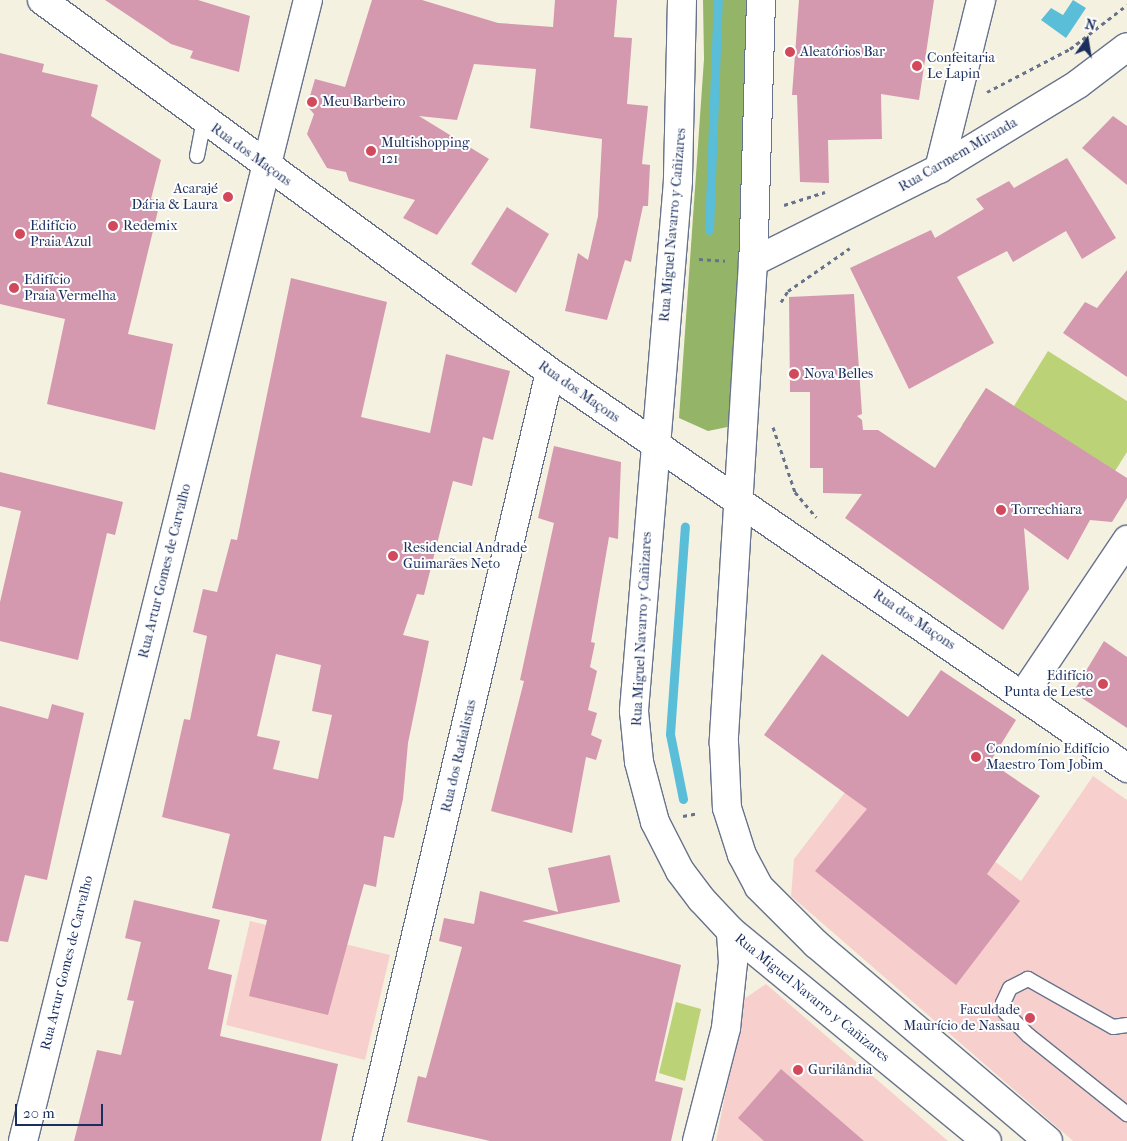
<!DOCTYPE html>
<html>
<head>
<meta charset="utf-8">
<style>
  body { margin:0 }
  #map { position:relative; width:1127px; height:1141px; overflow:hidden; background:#f5f1e0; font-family:"IM FELL French Canon",serif }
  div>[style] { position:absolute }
  .built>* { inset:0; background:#f7d0cd }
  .green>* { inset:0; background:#bbd276 }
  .forest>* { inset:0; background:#94b467 }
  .water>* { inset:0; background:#5bbed9 }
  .stream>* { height:9px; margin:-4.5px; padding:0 4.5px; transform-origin:4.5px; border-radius:4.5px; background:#5bbed9 }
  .building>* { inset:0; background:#d499ae }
  .path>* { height:3px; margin-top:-1.5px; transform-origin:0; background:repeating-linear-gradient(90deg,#67738c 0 4px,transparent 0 8px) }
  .roads { filter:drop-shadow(1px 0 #67738c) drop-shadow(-1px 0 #67738c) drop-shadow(0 1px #67738c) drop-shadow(0 -1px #67738c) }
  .lane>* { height:14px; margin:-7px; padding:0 7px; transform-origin:7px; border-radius:7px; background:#fff }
  .street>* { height:28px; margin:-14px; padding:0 14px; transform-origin:14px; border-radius:14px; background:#fff }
  .secondary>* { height:28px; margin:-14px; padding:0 14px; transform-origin:14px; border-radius:14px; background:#fff }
  .dots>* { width:14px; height:14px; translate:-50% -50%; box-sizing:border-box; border:2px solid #fff; border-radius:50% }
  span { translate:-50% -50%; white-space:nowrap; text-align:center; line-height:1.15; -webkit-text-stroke:4px #fff; paint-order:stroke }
  .poi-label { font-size:14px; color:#1b2f5e }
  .left { translate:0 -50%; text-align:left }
  .right { translate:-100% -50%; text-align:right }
  .street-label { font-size:14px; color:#1b2f5e }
  .north { position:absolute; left:1062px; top:15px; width:50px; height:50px; -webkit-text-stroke:4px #fff; paint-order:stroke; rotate:13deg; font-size:14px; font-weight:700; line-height:20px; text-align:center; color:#1b2f5e }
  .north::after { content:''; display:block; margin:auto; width:18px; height:22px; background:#1b2f5e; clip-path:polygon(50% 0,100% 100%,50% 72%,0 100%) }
  .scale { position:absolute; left:15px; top:1104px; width:88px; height:22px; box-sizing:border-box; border:2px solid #1b2f5e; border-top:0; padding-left:6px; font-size:15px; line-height:18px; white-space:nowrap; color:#1b2f5e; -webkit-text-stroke:4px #fff; paint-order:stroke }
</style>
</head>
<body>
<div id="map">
  <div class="built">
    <div style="clip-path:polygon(866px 765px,1021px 881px,1093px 776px,1127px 800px,1127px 1141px,1073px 1141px,791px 896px,794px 859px)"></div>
    <div style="clip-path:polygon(250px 921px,390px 955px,365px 1060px,226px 1025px)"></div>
    <div style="clip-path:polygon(766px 984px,948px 1141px,716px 1141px,744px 999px)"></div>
  </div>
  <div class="green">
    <div style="clip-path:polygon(1048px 351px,1127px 401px,1127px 452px,1115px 471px,1052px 487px,962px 425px,986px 388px,1014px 406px)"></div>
    <div style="clip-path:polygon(676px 1002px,701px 1009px,685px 1081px,659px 1073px)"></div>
  </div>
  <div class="forest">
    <div style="clip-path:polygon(703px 0,753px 0,737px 425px,708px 431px,679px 418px,704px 59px)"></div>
  </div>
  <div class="water">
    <div style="clip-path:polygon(1073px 0,1086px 8px,1066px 38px,1041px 20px,1051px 8px,1063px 15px)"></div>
  </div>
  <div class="stream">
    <div style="left:709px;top:230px;width:230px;rotate:-87.8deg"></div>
    <div style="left:683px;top:799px;width:66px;rotate:-101.3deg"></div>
    <div style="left:670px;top:734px;width:208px;rotate:-85.9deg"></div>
  </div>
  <div class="building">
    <div style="clip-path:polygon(105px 0,198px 0,250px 16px,239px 72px,190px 58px,193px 51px,171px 44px)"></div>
    <div style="clip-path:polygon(372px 0,422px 0,498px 23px,553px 27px,555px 0,617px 0,614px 37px,632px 38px,627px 104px,648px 106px,642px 164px,650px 165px,648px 206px,643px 206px,631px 262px,625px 260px,607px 320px,565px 311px,578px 253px,588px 260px,598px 216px,602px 139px,530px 128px,536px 69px,474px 64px,457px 120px,419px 116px,489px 159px,437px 235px,403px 218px,415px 200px,349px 181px,346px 172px,327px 168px,307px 134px,314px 114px,307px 106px,315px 79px,345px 87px)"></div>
    <div style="clip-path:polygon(799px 0,934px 0,919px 100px,881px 94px,882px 139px,828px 140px,829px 183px,800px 182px,797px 95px,792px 95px)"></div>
    <div style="clip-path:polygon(0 53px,44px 64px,42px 72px,98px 85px,91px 116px,161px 160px,151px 199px,160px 202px,128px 334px,173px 344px,155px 430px,47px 404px,65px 319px,0 304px)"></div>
    <div style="clip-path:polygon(1113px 116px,1127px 126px,1127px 185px,1082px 148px)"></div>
    <div style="clip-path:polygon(1067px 158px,1116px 238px,1082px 259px,1066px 231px,1013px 262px,1007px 251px,957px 277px,994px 343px,909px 389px,850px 268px,931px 230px,935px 238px,984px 209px,976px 199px,1009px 181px,1014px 188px)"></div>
    <div style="clip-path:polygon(507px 207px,549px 234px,516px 293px,471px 264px)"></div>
    <div style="clip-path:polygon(1127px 270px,1127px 377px,1063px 333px,1085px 302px,1097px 308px)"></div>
    <div style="clip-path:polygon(evenodd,291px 278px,387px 302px,361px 417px,430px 433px,446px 354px,510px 371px,493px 440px,483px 437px,472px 486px,453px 481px,424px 595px,417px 594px,403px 635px,429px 641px,408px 743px,403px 799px,394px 838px,384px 836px,376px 887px,364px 884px,328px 1015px,249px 996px,267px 920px,212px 908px,230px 834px,162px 817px,184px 719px,190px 720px,207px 636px,193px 632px,203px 589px,217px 592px,231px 539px,237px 540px,291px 278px,276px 654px,321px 665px,312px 711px,332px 715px,318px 779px,273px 769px,280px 741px,257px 736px,276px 654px)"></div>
    <div style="clip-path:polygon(854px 294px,862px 414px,857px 416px,862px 420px,863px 430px,878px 430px,935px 468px,986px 388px,1127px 478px,1127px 498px,1112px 522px,1090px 520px,1068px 560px,1024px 528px,1029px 589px,1003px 630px,845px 518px,862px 494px,823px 493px,823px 468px,810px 468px,810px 392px,790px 392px,789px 297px)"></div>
    <div style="clip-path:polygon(554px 446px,621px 462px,618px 539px,609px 537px,591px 642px,595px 643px,590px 667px,597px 671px,588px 710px,597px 713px,591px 735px,602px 740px,596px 760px,586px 757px,572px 833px,491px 811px,524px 681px,520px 680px,554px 523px,538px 518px)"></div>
    <div style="clip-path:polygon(0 472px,123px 502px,115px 535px,107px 533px,78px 660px,0 641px,0 602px,21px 511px,0 506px)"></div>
    <div style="clip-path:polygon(1104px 641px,1127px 657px,1127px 728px,1082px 698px,1084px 695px,1075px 689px)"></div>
    <div style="clip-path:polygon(822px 654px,908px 717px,941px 670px,1016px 720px,990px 762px,1040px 796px,987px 874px,1020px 901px,956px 985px,815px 871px,867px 809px,764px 735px)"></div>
    <div style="clip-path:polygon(52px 704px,84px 713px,47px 880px,25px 875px,8px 942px,0 941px,0 706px,48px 719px)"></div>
    <div style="clip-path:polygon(610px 855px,620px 902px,522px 921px,681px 965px,655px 1081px,683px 1088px,671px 1141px,490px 1141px,407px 1122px,418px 1076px,426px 1078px,462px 947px,439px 941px,444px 918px,474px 924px,480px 891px,558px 912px,548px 868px)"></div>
    <div style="clip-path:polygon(134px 900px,220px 920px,208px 969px,232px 975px,220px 1036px,338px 1064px,321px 1141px,74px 1141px,97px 1050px,121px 1055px,134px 1001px,127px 1000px,141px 942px,125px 938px)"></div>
    <div style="clip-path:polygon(781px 1069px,864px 1141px,764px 1141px,738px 1118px)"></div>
  </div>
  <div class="path">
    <div style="left:987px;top:92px;width:93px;rotate:-27.4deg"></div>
    <div style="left:1070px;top:49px;width:72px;rotate:-37.7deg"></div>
    <div style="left:784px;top:205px;width:43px;rotate:-17.6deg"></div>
    <div style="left:699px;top:259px;width:26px;rotate:4deg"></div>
    <div style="left:781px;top:302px;width:13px;rotate:-58deg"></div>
    <div style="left:788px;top:291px;width:75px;rotate:-34.7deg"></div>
    <div style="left:773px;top:427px;width:69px;rotate:71.3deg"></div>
    <div style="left:795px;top:492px;width:33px;rotate:50deg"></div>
    <div style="left:683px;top:816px;width:16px;rotate:-11deg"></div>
  </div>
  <div class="roads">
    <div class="lane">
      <div style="left:197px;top:156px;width:36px;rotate:-79deg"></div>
      <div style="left:1127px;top:1025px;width:14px;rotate:172deg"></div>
      <div style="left:1113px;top:1027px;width:98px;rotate:-150.5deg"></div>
      <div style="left:1028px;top:979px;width:20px;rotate:153deg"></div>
      <div style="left:1010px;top:988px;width:17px;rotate:115deg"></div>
      <div style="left:1003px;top:1003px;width:9px;rotate:77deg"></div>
      <div style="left:1005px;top:1012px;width:33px;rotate:45deg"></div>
      <div style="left:1028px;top:1035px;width:127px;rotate:38.6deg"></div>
    </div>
    <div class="street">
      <div style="left:939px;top:169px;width:174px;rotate:-76deg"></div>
      <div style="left:753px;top:262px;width:208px;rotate:-26.6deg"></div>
      <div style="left:939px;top:169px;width:163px;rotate:-31.4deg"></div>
      <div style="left:1078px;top:84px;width:61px;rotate:-37.1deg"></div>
      <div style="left:1023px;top:695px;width:187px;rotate:-56.1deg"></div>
      <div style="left:23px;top:1141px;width:1176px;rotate:-75.98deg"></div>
      <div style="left:367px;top:1141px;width:790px;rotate:-76.61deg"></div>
      <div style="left:697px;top:1141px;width:117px;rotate:-75.6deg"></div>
      <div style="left:726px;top:1028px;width:66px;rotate:-83.9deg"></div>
      <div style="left:733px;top:962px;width:31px;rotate:-94deg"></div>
    </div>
    <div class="secondary">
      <div style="left:42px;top:0;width:630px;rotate:36.21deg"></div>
      <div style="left:550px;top:372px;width:700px;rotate:34.46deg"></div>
      <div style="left:682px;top:0;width:181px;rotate:91.3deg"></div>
      <div style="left:678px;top:181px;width:532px;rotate:94.75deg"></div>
      <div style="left:634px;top:711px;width:51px;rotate:84.4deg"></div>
      <div style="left:639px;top:762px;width:62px;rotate:75.1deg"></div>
      <div style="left:655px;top:822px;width:55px;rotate:63deg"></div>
      <div style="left:680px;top:871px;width:36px;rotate:53deg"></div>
      <div style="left:702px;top:900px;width:42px;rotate:46.9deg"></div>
      <div style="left:731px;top:931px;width:331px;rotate:39.4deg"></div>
      <div style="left:761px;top:0;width:262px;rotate:91.7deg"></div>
      <div style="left:753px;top:262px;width:482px;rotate:93.5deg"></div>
      <div style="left:724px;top:743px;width:65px;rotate:87.4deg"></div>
      <div style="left:727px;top:808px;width:49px;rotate:72.3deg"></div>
      <div style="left:742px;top:855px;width:36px;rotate:62deg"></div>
      <div style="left:759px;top:887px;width:81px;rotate:45deg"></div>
      <div style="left:816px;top:944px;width:304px;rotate:40.3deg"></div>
    </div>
  </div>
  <div class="dots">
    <div style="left:790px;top:52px;background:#d1495b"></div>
    <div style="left:917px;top:66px;background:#d1495b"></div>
    <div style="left:312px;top:102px;background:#d1495b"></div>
    <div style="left:371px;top:151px;background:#d1495b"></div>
    <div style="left:228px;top:197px;background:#d1495b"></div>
    <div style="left:113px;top:226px;background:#d1495b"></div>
    <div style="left:20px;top:234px;background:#d1495b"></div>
    <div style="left:14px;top:288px;background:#d1495b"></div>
    <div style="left:794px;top:374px;background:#d1495b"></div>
    <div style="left:1001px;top:510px;background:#d1495b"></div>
    <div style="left:393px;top:556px;background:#d1495b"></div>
    <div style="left:1103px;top:684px;background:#d1495b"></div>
    <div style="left:976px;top:757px;background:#d1495b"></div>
    <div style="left:1030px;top:1018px;background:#d1495b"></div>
    <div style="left:798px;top:1070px;background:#d1495b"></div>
  </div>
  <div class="poi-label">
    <span class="left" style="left:800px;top:52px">Aleatórios Bar</span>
    <span class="left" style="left:927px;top:66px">Confeitaria<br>Le Lapin</span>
    <span class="left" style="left:322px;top:102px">Meu Barbeiro</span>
    <span class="left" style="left:381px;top:151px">Multishopping<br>121</span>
    <span class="right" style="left:218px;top:197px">Acarajé<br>Dária &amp; Laura</span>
    <span class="left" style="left:30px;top:234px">Edifício<br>Praia Azul</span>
    <span class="left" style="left:123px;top:226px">Redemix</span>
    <span class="left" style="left:24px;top:288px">Edifício<br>Praia Vermelha</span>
    <span class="left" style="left:804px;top:374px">Nova Belles</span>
    <span class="left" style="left:1011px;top:510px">Torrechiara</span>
    <span class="left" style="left:403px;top:556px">Residencial Andrade<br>Guimarães Neto</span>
    <span class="right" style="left:1093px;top:684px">Edifício<br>Punta de Leste</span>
    <span class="left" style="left:986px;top:757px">Condomínio Edifício<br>Maestro Tom Jobim</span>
    <span class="right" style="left:1020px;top:1018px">Faculdade<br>Maurício de Nassau</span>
    <span class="left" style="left:808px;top:1070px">Gurilândia</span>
  </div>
  <div class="street-label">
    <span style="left:251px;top:155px;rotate:36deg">Rua dos Maçons</span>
    <span style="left:958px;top:155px;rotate:-30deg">Rua Carmem Miranda</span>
    <span style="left:673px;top:225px;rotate:-85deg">Rua Miguel Navarro y Cañizares</span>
    <span style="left:579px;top:392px;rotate:35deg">Rua dos Maçons</span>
    <span style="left:165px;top:571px;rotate:-76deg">Rua Artur Gomes de Carvalho</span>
    <span style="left:914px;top:620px;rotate:34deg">Rua dos Maçons</span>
    <span style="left:642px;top:629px;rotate:-87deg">Rua Miguel Navarro y Cañizares</span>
    <span style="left:459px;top:756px;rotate:-77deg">Rua dos Radialistas</span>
    <span style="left:67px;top:963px;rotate:-76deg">Rua Artur Gomes de Carvalho</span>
    <span style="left:812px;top:998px;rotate:39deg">Rua Miguel Navarro y Cañizares</span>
  </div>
  <div class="north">N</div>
  <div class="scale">20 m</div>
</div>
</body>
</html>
